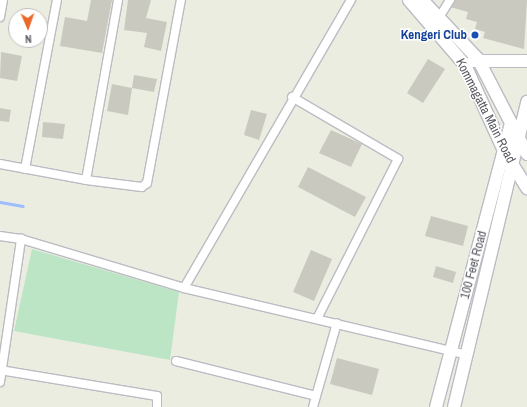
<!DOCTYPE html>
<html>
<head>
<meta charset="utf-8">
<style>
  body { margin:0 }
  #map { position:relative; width:527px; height:407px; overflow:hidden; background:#ecede1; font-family:"Archivo Narrow",sans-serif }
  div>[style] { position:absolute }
  .green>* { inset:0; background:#bce5c6 }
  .stream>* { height:3px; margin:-1.5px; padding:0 1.5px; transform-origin:1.5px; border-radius:1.5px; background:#9ebdff }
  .building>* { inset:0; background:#c9c9c0 }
  .roads { filter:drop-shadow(1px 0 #bbbcc3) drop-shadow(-1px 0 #bbbcc3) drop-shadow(0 1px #bbbcc3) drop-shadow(0 -1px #bbbcc3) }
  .street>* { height:8px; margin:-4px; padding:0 4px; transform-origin:4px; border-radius:4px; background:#fff }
  .secondary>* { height:12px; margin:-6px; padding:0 6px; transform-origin:6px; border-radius:6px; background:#fff }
  .dots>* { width:11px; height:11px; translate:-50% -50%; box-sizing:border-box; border:2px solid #fff; border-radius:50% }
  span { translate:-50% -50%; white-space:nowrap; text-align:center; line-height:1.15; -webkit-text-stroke:3px #fff; paint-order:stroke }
  .transit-label { font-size:13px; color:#164399; font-weight:700 }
  .right { translate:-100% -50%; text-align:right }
  .street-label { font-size:13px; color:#595b62 }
  .north { position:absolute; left:8px; top:8px; width:40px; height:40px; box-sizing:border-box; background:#fff; border:1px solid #bdbdc0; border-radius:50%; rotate:178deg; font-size:11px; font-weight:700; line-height:16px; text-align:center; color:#595b62 }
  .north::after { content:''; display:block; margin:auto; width:14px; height:18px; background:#ea6829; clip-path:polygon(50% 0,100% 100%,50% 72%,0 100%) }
</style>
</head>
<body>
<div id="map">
  <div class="green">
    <div style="clip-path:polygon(32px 249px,179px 292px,170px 360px,14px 331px)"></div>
  </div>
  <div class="stream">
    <div style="left:0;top:202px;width:23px;rotate:10deg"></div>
  </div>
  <div class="building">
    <div style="clip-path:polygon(91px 0,112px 0,102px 53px,60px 46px,65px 17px,87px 21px)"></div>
    <div style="clip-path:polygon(128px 0,151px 0,146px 18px,167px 22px,161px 51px,144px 47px,147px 33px,124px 30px)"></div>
    <div style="clip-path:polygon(451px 0,527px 0,524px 49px,483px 38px,485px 32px,475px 29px,477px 22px,466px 19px,468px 12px,450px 7px)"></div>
    <div style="clip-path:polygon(1px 52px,22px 56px,17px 81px,0 78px)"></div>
    <div style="clip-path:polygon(428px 59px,445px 69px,423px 103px,407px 93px)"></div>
    <div style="clip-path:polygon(134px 75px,157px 79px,154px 92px,132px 88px)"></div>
    <div style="clip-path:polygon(112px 84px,132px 88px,128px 115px,107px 111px)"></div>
    <div style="clip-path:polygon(0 108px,11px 110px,9px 122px,0 121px)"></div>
    <div style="clip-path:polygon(251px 110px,267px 114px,259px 140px,244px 135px)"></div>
    <div style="clip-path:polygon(43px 122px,65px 124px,63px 139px,42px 137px)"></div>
    <div style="clip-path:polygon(331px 130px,362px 144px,351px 167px,319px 153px)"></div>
    <div style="clip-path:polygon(308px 167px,366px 197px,355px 217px,298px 187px)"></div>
    <div style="clip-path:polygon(431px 216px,468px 226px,463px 246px,425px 236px)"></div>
    <div style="clip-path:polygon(311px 250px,332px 259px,314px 301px,293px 292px)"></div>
    <div style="clip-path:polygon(436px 266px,456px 272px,453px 283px,433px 277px)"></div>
    <div style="clip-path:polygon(337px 358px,379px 369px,372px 395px,330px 384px)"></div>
  </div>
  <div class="roads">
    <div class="street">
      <div style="left:440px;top:16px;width:19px;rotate:-58deg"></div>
      <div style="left:0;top:17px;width:17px;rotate:-80deg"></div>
      <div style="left:292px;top:97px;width:123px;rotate:30.3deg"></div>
      <div style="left:398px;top:159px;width:177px;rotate:116.9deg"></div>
      <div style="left:0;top:164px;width:87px;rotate:10.5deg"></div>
      <div style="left:86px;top:180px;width:56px;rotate:7.1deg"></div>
      <div style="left:142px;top:187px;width:6px;rotate:-39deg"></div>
      <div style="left:147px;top:183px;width:186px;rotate:-79.5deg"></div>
      <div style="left:25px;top:169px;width:172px;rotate:-79.3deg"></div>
      <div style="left:86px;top:180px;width:183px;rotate:-79.9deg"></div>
      <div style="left:0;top:236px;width:21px;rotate:8deg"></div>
      <div style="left:21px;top:239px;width:170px;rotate:16.7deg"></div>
      <div style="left:184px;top:288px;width:291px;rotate:13.3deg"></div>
      <div style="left:184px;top:288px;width:333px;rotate:-59.9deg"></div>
      <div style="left:176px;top:361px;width:144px;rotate:14deg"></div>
      <div style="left:0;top:370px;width:159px;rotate:9.4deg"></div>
      <div style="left:157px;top:396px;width:11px;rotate:90deg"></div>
      <div style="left:0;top:382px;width:145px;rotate:-81.6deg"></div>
      <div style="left:313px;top:407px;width:87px;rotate:-74.1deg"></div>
    </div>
    <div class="secondary">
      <div style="left:409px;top:0;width:86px;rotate:49.3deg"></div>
      <div style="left:465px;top:65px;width:94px;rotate:65.6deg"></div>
      <div style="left:504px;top:151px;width:44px;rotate:58.1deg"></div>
      <div style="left:422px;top:0;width:81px;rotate:46.5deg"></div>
      <div style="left:478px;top:59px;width:107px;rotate:62.7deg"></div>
      <div style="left:473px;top:61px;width:54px"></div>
      <div style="left:436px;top:407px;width:294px;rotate:-75.2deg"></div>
      <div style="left:454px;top:407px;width:314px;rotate:-76.5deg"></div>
    </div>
  </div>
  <div class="dots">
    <div style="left:475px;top:35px;background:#1a4fb4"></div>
  </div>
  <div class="transit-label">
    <span class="right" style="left:467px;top:35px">Kengeri Club</span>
  </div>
  <div class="street-label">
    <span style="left:485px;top:111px;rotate:63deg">Kommagatta Main Road</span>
    <span style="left:474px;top:265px;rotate:-75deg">100 Feet Road</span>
  </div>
  <div class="north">N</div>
</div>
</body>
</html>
